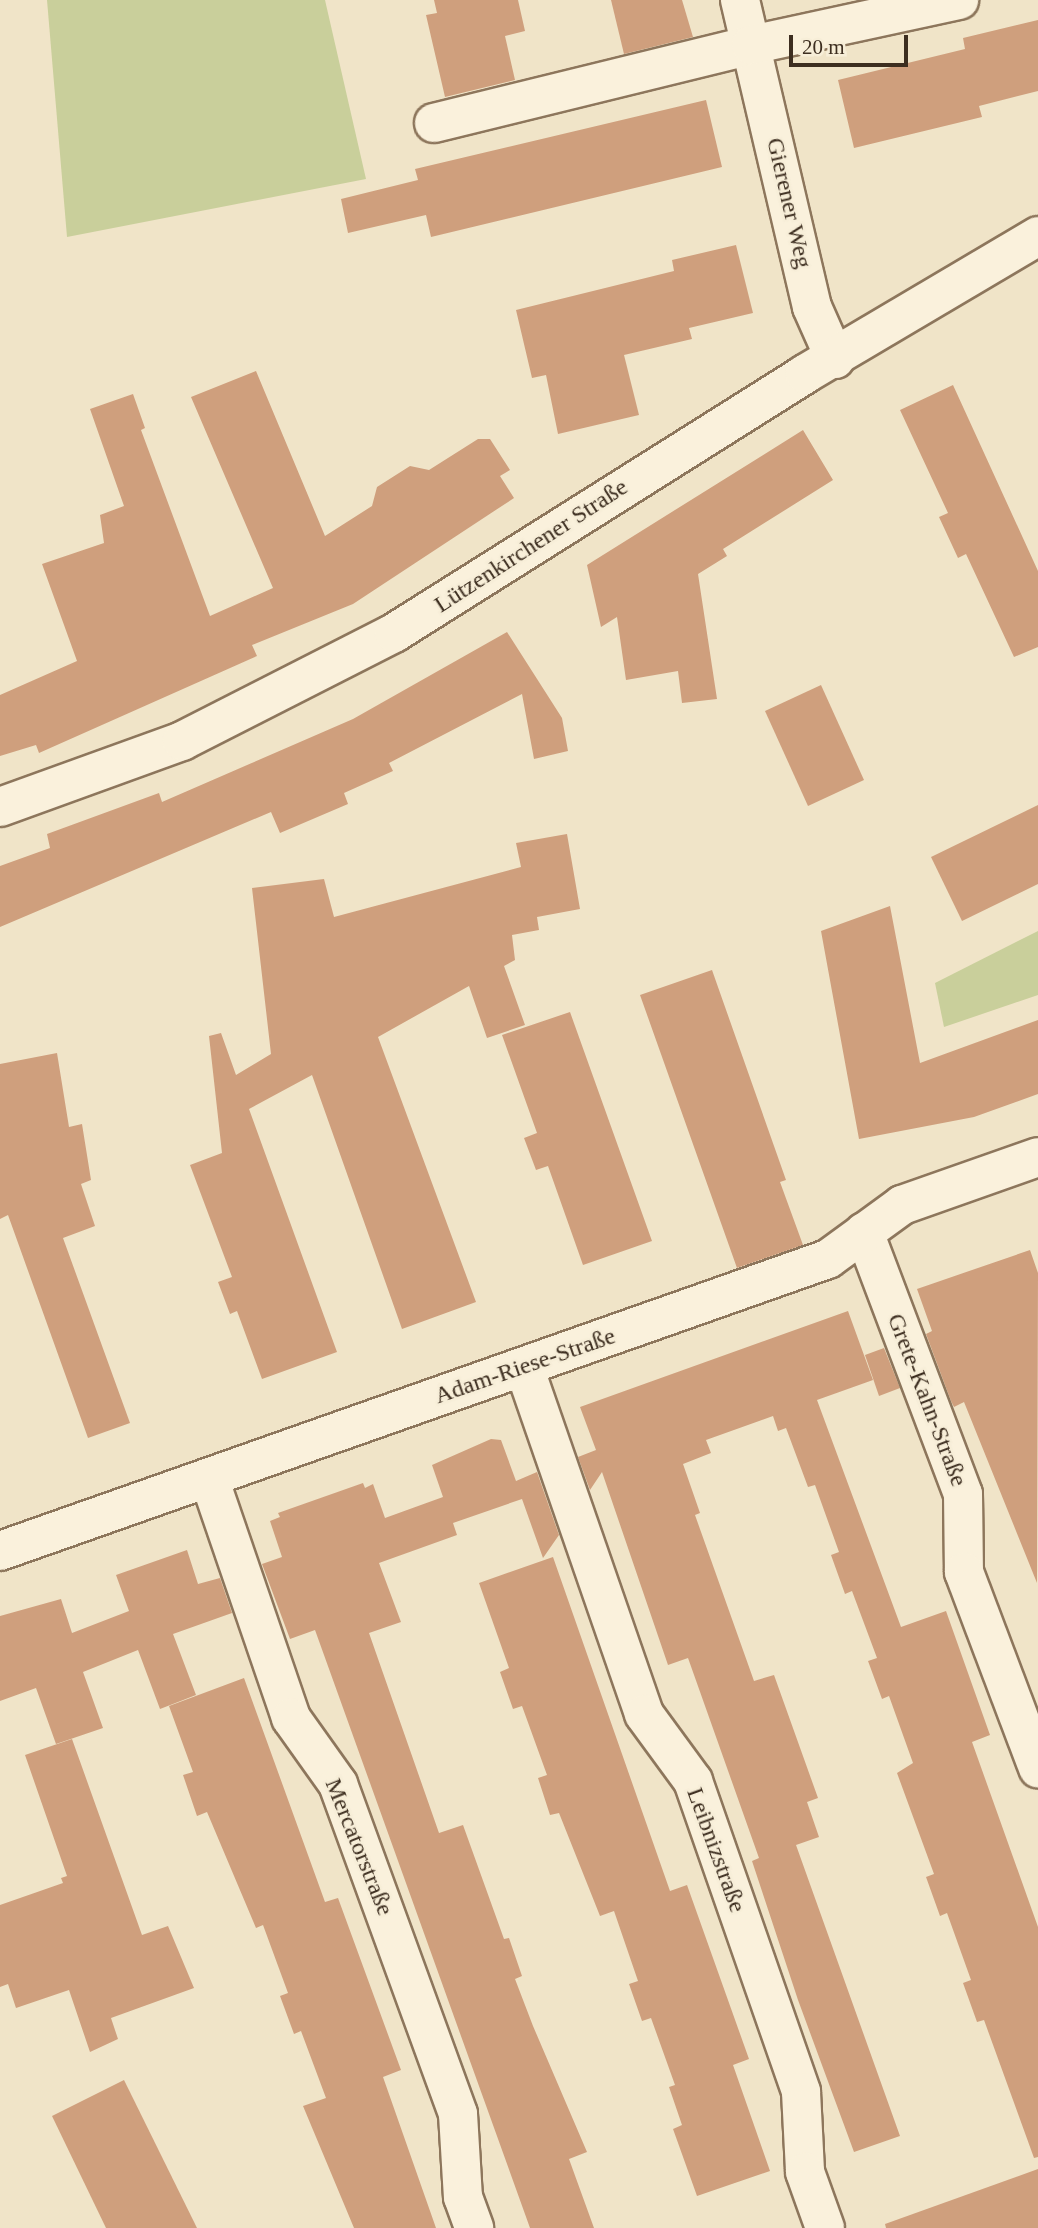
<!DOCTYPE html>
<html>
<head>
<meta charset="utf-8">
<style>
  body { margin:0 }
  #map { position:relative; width:1038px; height:2228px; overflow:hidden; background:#f0e4c8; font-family:"Times New Roman",serif }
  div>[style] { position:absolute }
  .green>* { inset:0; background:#c9cf9b }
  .building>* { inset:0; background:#cf9f7d }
  .roads { filter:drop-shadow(2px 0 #8d765c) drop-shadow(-2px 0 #8d765c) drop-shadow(0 2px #8d765c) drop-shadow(0 -2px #8d765c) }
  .street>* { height:38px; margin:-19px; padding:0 19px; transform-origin:19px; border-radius:19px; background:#faf1dc }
  .secondary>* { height:38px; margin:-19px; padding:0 19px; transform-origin:19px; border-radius:19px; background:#faf1dc }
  span { translate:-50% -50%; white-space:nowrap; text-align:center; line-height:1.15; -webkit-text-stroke:5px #f7eed8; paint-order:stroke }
  .street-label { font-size:24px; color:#3d2e20 }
  .scale { position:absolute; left:789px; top:35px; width:119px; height:32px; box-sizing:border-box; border:4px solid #3d2e20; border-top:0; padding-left:9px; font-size:21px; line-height:24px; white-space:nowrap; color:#3d2e20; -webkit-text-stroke:5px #f7eed8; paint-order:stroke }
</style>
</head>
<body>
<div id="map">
  <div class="green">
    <div style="clip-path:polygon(47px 0,325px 0,366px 179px,67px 237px)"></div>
    <div style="clip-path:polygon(1038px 931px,1038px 995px,944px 1027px,935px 983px)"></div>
  </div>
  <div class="building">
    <div style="clip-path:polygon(434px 0,518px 0,525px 31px,505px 36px,515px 80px,445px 97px,426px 15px,437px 13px)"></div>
    <div style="clip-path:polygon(611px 0,682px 0,693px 37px,624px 54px)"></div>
    <div style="clip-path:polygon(1038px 20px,1038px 91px,979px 106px,982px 117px,854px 148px,838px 80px,965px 49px,963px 38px)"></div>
    <div style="clip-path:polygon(706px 100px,722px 167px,431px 237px,426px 215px,348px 233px,341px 199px,418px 180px,415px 169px)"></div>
    <div style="clip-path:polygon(736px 245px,753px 313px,689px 328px,692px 339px,624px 355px,639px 415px,558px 434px,546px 375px,532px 378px,516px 310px,674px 271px,672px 260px)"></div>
    <div style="clip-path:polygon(256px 371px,325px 536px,372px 506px,377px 487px,410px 466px,429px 470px,478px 439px,490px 439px,510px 470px,500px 476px,514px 498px,353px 604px,252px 645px,257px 656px,39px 753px,36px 745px,0 756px,0 695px,77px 661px,42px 564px,104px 543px,100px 515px,124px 506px,90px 409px,133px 394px,145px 428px,141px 430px,210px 616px,273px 588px,191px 397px)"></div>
    <div style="clip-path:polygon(953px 385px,1038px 571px,1038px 647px,1014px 657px,966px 554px,958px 558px,939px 517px,948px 513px,900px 410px)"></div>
    <div style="clip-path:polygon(803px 430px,833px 480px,723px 549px,727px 556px,698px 574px,717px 699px,682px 703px,678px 671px,626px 680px,617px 617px,601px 627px,587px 565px)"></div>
    <div style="clip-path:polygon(507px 632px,562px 718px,568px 751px,534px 759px,522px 694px,389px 763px,393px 771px,344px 793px,348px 804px,280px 833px,271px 812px,0 927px,0 866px,50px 848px,47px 834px,159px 793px,162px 802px,353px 719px)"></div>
    <div style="clip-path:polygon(821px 685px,864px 780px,808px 806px,765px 711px)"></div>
    <div style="clip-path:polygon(1038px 805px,1038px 884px,962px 921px,931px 857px)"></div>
    <div style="clip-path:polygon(567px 834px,580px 909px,537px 917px,539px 930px,512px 935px,515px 960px,504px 966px,525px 1025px,487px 1038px,469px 986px,378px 1037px,476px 1302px,402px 1329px,312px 1075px,249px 1109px,337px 1352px,262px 1379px,237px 1311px,230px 1314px,218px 1282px,232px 1277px,190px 1165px,222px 1153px,209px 1036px,221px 1033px,236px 1075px,271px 1054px,252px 888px,324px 879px,334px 917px,521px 867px,516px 843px)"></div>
    <div style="clip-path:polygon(890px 906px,920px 1063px,1038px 1020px,1038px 1094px,974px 1117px,859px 1139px,821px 931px)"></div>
    <div style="clip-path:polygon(712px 970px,786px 1180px,780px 1182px,803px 1245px,737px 1268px,640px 995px)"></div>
    <div style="clip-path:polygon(570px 1012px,652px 1241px,583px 1265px,548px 1166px,536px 1170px,524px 1138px,537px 1133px,502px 1035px)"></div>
    <div style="clip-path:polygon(57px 1053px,69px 1127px,82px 1124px,91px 1180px,81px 1184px,95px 1226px,63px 1238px,130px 1423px,88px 1438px,8px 1215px,0 1219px,0 1064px)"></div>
    <div style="clip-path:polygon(1030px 1250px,1038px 1273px,1037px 1583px,964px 1402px,954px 1407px,951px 1401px,926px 1334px,932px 1331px,917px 1289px)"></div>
    <div style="clip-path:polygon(848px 1311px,873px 1380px,817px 1400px,901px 1627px,946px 1611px,990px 1735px,972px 1742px,1038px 1927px,1038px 2157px,1034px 2158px,984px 2020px,977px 2022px,963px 1983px,971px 1980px,947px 1913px,940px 1916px,926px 1877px,934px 1874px,897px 1773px,913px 1763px,889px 1696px,882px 1699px,868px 1661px,877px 1658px,852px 1591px,845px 1594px,831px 1555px,839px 1552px,815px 1485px,808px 1487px,786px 1428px,778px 1431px,773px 1416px,706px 1440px,711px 1453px,683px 1464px,700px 1513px,695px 1515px,754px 1681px,774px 1675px,818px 1798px,807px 1802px,819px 1837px,796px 1845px,900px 2136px,854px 2152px,798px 2000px,752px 1861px,759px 1858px,688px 1658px,668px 1665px,602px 1472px,590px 1490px,578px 1457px,596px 1450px,580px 1407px)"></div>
    <div style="clip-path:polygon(884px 1348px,900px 1388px,879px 1396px,865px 1355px)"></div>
    <div style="clip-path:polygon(491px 1439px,501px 1440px,516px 1481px,537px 1472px,559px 1535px,543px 1558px,522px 1499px,453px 1523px,457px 1535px,379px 1563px,401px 1622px,369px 1633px,439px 1833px,463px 1825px,504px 1939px,509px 1938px,522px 1976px,515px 1979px,533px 2026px,587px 2152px,569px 2159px,594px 2228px,530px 2228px,315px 1630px,290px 1639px,262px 1564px,282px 1557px,270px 1521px,280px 1517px,278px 1513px,363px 1483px,365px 1488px,373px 1484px,385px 1518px,443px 1497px,432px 1465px)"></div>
    <div style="clip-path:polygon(187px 1550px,198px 1584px,220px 1578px,232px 1613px,173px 1634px,196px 1695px,160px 1709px,138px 1650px,83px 1672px,103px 1728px,56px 1744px,36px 1688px,0 1701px,0 1616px,61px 1599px,72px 1633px,129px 1611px,116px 1575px)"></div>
    <div style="clip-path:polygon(553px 1557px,670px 1891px,687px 1885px,749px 2059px,733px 2065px,770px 2171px,697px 2196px,673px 2129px,682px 2125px,669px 2087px,675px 2085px,651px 2018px,642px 2021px,629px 1984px,638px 1981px,614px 1911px,600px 1916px,559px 1813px,550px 1815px,538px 1778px,547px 1775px,522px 1706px,513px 1709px,500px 1672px,509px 1668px,479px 1583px)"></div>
    <div style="clip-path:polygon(244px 1678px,325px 1902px,338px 1898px,401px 2070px,383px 2077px,436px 2228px,354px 2228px,303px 2106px,326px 2098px,301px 2031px,294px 2034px,280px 1996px,288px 1993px,263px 1925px,256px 1928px,207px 1812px,197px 1816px,183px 1775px,193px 1772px,169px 1706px)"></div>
    <div style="clip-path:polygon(72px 1739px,142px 1935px,168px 1926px,194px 1988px,111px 2018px,118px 2039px,90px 2052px,69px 1990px,16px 2008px,8px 1984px,0 1987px,0 1905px,63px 1883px,61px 1878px,67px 1876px,25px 1755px)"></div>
    <div style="clip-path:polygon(124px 2080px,197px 2228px,106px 2228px,52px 2116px)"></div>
    <div style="clip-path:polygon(1038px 2169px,1038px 2228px,886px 2228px,885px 2224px)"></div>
  </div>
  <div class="roads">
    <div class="street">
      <div style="left:740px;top:0;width:315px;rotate:76.8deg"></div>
      <div style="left:812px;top:307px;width:57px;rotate:66.1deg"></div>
      <div style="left:434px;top:123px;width:326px;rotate:-13.8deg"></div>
      <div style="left:751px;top:45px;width:213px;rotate:-12.2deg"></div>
      <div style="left:864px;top:1232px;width:280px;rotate:69.3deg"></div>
      <div style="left:963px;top:1494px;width:78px;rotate:89.3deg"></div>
      <div style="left:964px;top:1572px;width:210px;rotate:69.3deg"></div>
      <div style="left:524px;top:1367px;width:367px;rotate:70.9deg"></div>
      <div style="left:644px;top:1714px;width:83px;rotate:53.8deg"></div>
      <div style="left:693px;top:1781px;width:329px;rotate:70.8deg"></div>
      <div style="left:801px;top:2092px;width:80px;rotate:87.1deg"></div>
      <div style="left:805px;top:2172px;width:59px;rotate:70.3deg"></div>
      <div style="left:209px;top:1478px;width:254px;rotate:71.1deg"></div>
      <div style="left:291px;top:1718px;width:81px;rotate:54.5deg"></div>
      <div style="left:338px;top:1784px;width:351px;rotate:70deg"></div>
      <div style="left:458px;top:2114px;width:83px;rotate:86.6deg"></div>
      <div style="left:463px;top:2197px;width:33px;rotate:70deg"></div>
      <div style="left:0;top:1551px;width:878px;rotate:-19.43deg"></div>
      <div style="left:828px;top:1259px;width:92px;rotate:-36.1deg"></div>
      <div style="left:902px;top:1205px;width:144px;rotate:-19.4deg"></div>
    </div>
    <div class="secondary">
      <div style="left:0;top:807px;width:194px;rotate:-19.9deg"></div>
      <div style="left:182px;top:741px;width:238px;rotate:-27deg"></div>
      <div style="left:394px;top:633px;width:486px;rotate:-32.2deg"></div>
      <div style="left:805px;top:374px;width:271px;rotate:-30.6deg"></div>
    </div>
  </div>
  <div class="street-label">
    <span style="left:789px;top:203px;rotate:77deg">Gierener Weg</span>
    <span style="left:531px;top:546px;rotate:-33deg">Lützenkirchener Straße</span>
    <span style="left:525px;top:1366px;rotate:-19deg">Adam-Riese-Straße</span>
    <span style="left:927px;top:1400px;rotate:69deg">Grete-Kahn-Straße</span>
    <span style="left:359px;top:1847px;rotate:68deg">Mercatorstraße</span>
    <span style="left:716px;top:1850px;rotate:70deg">Leibnizstraße</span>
  </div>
  <div class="scale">20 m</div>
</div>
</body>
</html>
